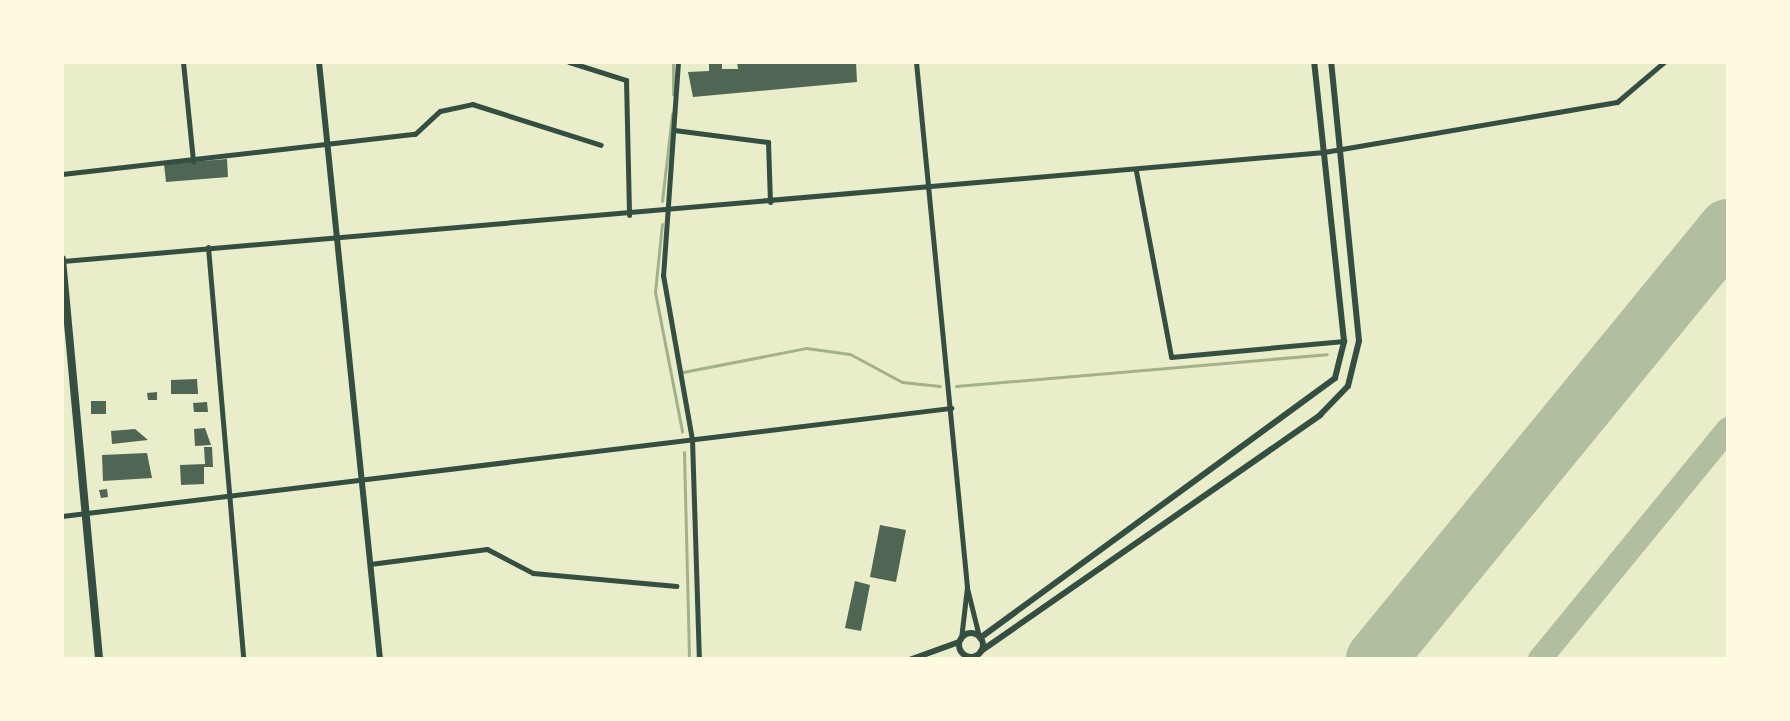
<!DOCTYPE html>
<html>
<head>
<meta charset="utf-8">
<style>
  body { margin:0 }
  #map { position:relative; width:1790px; height:721px; overflow:hidden; background:#e9edc9; font-family:Quicksand,sans-serif }
  div>[style] { position:absolute }
  .stream>* { height:3px; margin:-1.5px; padding:0 1.5px; transform-origin:1.5px; border-radius:1.5px; background:#a3b18a }
  .taxiway>* { height:24px; margin:-12px; padding:0 12px; transform-origin:12px; border-radius:12px; background:#b2bea0 }
  .runway>* { height:60px; margin:-30px; padding:0 30px; transform-origin:30px; border-radius:30px; background:#b2bea0 }
  .building>* { inset:0; background:#4f6655 }
  .minor>* { height:5px; margin:-2.5px; padding:0 2.5px; transform-origin:2.5px; border-radius:2.5px; background:#344e41 }
  .tertiary>* { height:6px; margin:-3px; padding:0 3px; transform-origin:3px; border-radius:3px; background:#344e41 }
  .tertiary>.ring { margin:-3px; padding:0; box-sizing:content-box; background:none; border:6px solid #344e41; border-radius:50% }
  .primary>* { height:8px; margin:-4px; padding:0 4px; transform-origin:4px; border-radius:4px; background:#344e41 }
  span { translate:-50% -50%; white-space:nowrap; text-align:center; line-height:1.15; -webkit-text-stroke:6px #fefae0; paint-order:stroke }
  .frame { position:absolute; inset:0; border:64px solid #fefae0; pointer-events:none }
</style>
</head>
<body>
<div id="map">
  <div class="stream">
    <div style="left:673px;top:94px;width:32px;rotate:-90deg"></div>
    <div style="left:662px;top:201px;width:88px;rotate:-83.4deg"></div>
    <div style="left:662px;top:224px;width:68px;rotate:95.9deg"></div>
    <div style="left:655px;top:292px;width:142px;rotate:79deg"></div>
    <div style="left:683px;top:372px;width:125px;rotate:-11deg"></div>
    <div style="left:806px;top:348px;width:44px;rotate:7.8deg"></div>
    <div style="left:850px;top:354px;width:59px;rotate:28.3deg"></div>
    <div style="left:902px;top:382px;width:38px;rotate:6deg"></div>
    <div style="left:956px;top:386px;width:372px;rotate:-4.9deg"></div>
    <div style="left:684px;top:452px;width:207px;rotate:88.6deg"></div>
  </div>
  <div class="taxiway">
    <div style="left:1540px;top:659px;width:297px;rotate:-50.7deg"></div>
  </div>
  <div class="runway">
    <div style="left:1376px;top:659px;width:556px;rotate:-50.7deg"></div>
  </div>
  <div class="building">
    <div style="clip-path:polygon(709px 62px,722px 62px,722px 69px,738px 69px,737px 62px,856px 62px,857px 82px,693px 97px,688px 72px,709px 71px)"></div>
    <div style="clip-path:polygon(227px 159px,228px 177px,166px 182px,164px 164px)"></div>
    <div style="clip-path:polygon(197px 379px,198px 394px,171px 394px,171px 380px)"></div>
    <div style="clip-path:polygon(157px 392px,157px 400px,148px 400px,147px 393px)"></div>
    <div style="clip-path:polygon(91px 401px,106px 401px,106px 414px,91px 414px)"></div>
    <div style="clip-path:polygon(207px 402px,208px 412px,194px 412px,193px 403px)"></div>
    <div style="clip-path:polygon(205px 428px,211px 445px,195px 446px,194px 429px)"></div>
    <div style="clip-path:polygon(135px 429px,148px 440px,112px 444px,111px 431px)"></div>
    <div style="clip-path:polygon(204px 447px,212px 447px,213px 467px,204px 467px,204px 484px,181px 485px,180px 465px,205px 464px)"></div>
    <div style="clip-path:polygon(147px 453px,152px 478px,103px 481px,102px 455px)"></div>
    <div style="clip-path:polygon(107px 489px,108px 497px,101px 498px,99px 490px)"></div>
    <div style="clip-path:polygon(880px 525px,906px 530px,896px 582px,870px 577px)"></div>
    <div style="clip-path:polygon(855px 581px,870px 585px,861px 631px,845px 628px)"></div>
  </div>
  <div class="minor">
    <div style="left:183px;top:62px;width:100px;rotate:84.2deg"></div>
    <div style="left:569px;top:62px;width:60px;rotate:17.5deg"></div>
    <div style="left:626px;top:80px;width:135px;rotate:88.7deg"></div>
    <div style="left:678px;top:62px;width:214px;rotate:94deg"></div>
    <div style="left:663px;top:275px;width:167px;rotate:80deg"></div>
    <div style="left:692px;top:439px;width:220px;rotate:88.2deg"></div>
    <div style="left:916px;top:62px;width:527px;rotate:84.45deg"></div>
    <div style="left:967px;top:587px;width:52px;rotate:96.6deg"></div>
    <div style="left:674px;top:130px;width:95px;rotate:7.3deg"></div>
    <div style="left:768px;top:142px;width:60px;rotate:88.1deg"></div>
    <div style="left:1136px;top:171px;width:189px;rotate:79.3deg"></div>
    <div style="left:1171px;top:357px;width:174px;rotate:-5.3deg"></div>
    <div style="left:62px;top:174px;width:355px;rotate:-6.5deg"></div>
    <div style="left:415px;top:134px;width:34px;rotate:-43deg"></div>
    <div style="left:440px;top:111px;width:33px;rotate:-12deg"></div>
    <div style="left:472px;top:104px;width:135px;rotate:17.6deg"></div>
    <div style="left:208px;top:247px;width:413px;rotate:85.1deg"></div>
    <div style="left:63px;top:261px;width:1266px;rotate:-4.94deg"></div>
    <div style="left:1324px;top:152px;width:297px;rotate:-9.7deg"></div>
    <div style="left:1617px;top:102px;width:62px;rotate:-40.4deg"></div>
    <div style="left:62px;top:516px;width:896px;rotate:-6.93deg"></div>
    <div style="left:370px;top:564px;width:118px;rotate:-7.3deg"></div>
    <div style="left:487px;top:549px;width:52px;rotate:27.6deg"></div>
    <div style="left:533px;top:573px;width:144px;rotate:5.2deg"></div>
    <div style="left:967px;top:588px;width:49px;rotate:76deg"></div>
  </div>
  <div class="tertiary">
    <div style="left:319px;top:62px;width:600px;rotate:84.17deg"></div>
    <div class="ring" style="left:959px;top:633px;width:18px;height:18px"></div>
    <div style="left:980px;top:638px;width:440px;rotate:-36.2deg"></div>
    <div style="left:1335px;top:378px;width:38px;rotate:-76deg"></div>
    <div style="left:1344px;top:341px;width:281px;rotate:-96.1deg"></div>
    <div style="left:981px;top:651px;width:413px;rotate:-34.8deg"></div>
    <div style="left:1320px;top:415px;width:40px;rotate:-46deg"></div>
    <div style="left:1348px;top:386px;width:46px;rotate:-76.3deg"></div>
    <div style="left:1359px;top:341px;width:280px;rotate:-95.7deg"></div>
    <div style="left:912px;top:659px;width:50px;rotate:-19.9deg"></div>
  </div>
  <div class="primary">
    <div style="left:62px;top:259px;width:402px;rotate:84.7deg"></div>
  </div>
  <div class="frame"></div>
</div>
</body>
</html>
